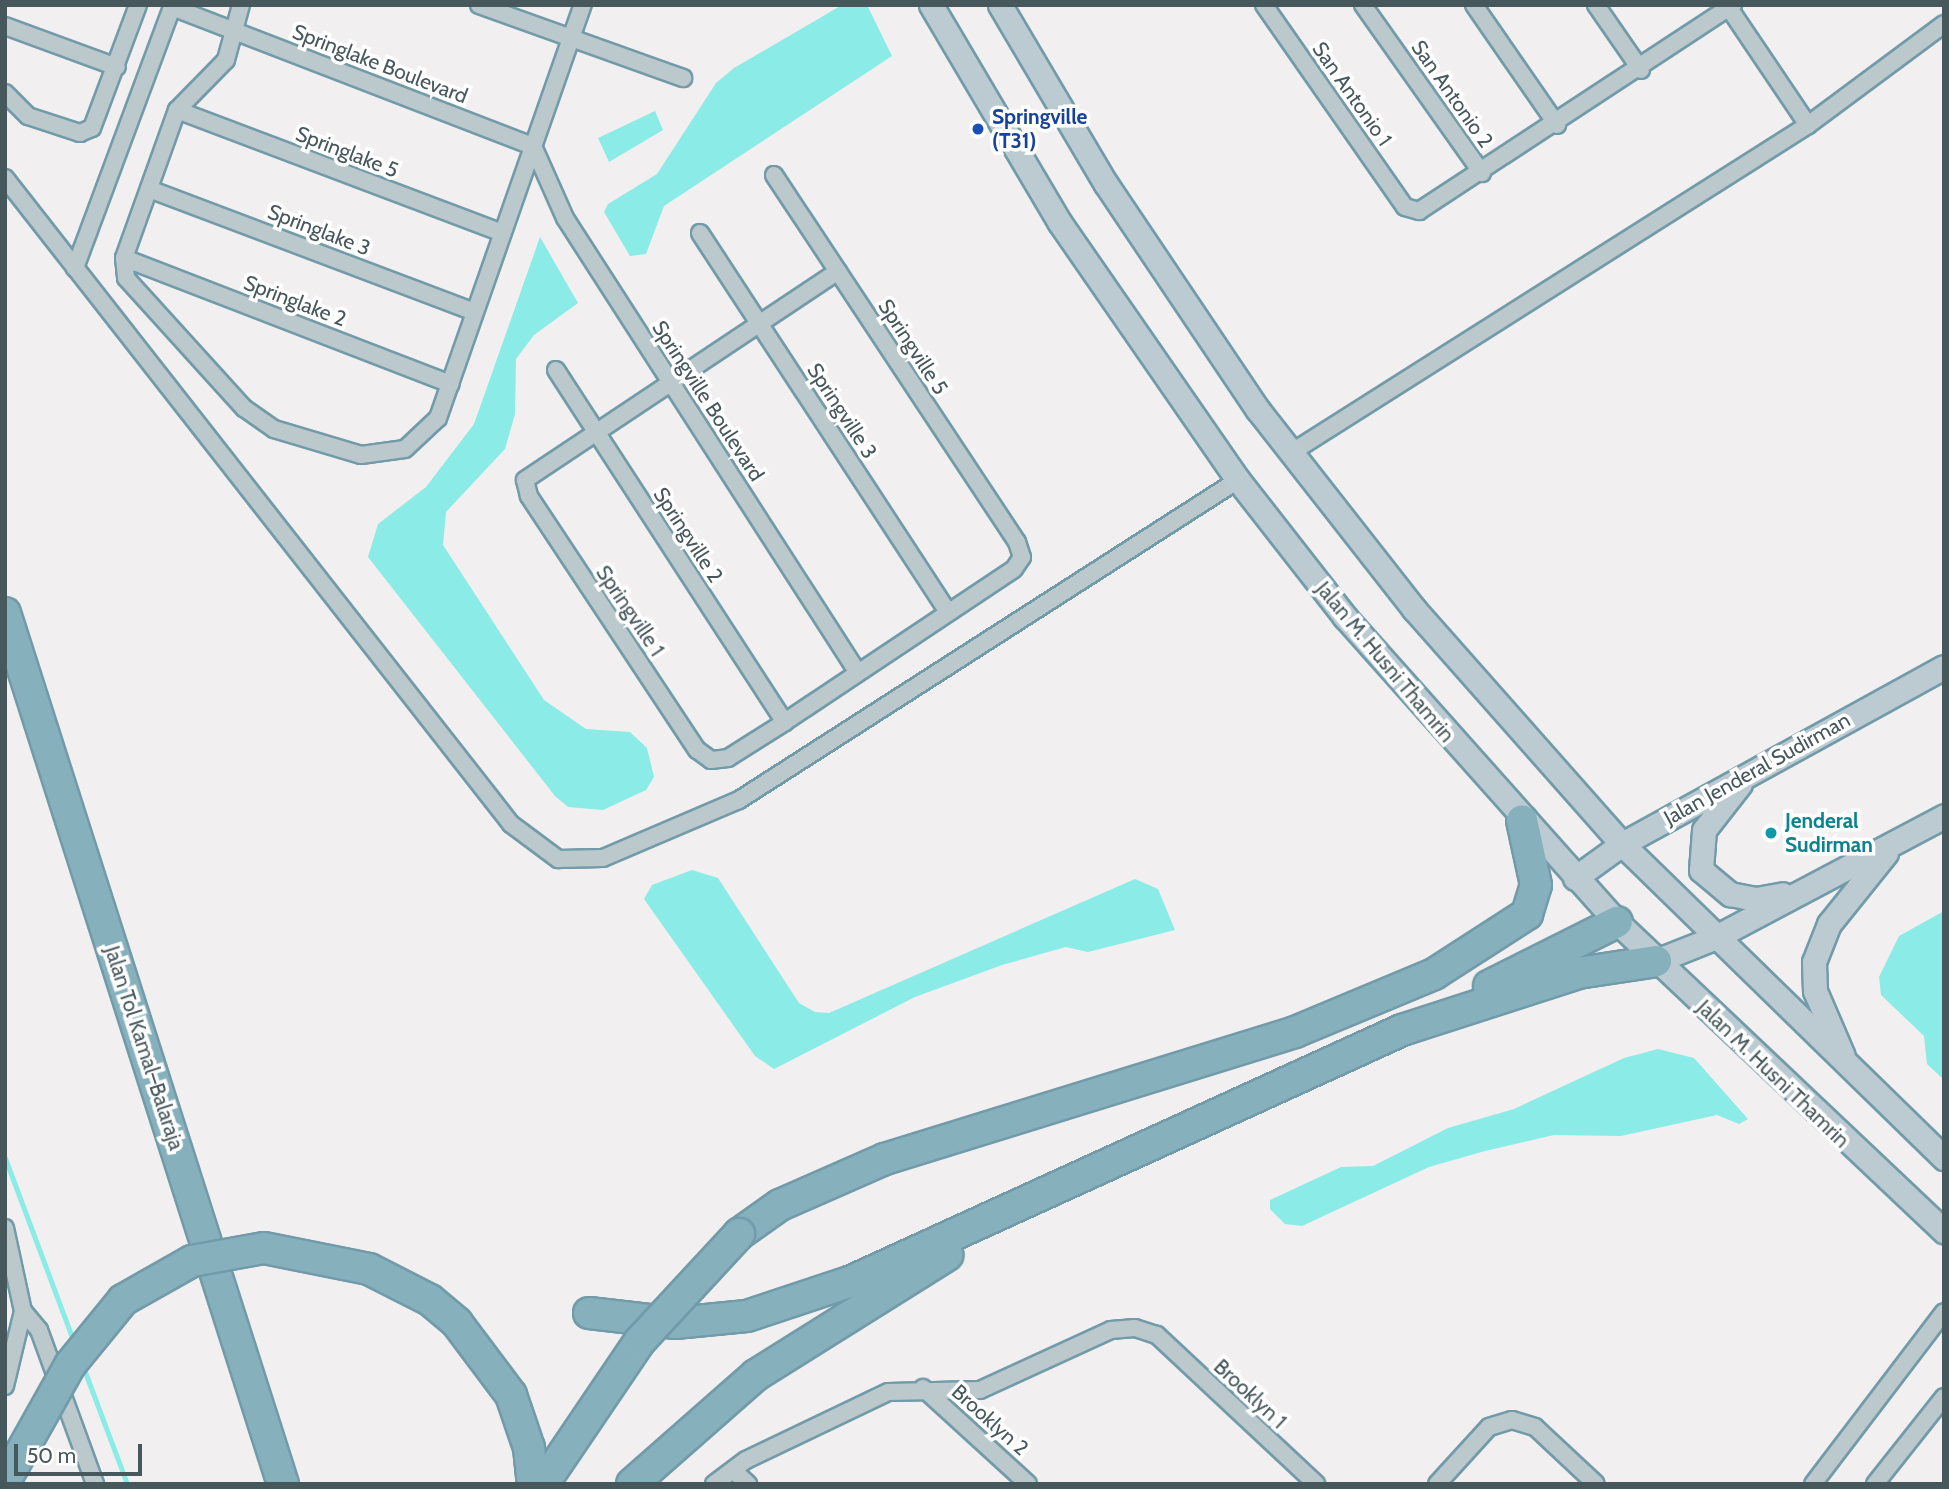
<!DOCTYPE html>
<html>
<head>
<meta charset="utf-8">
<style>
  body { margin:0 }
  #map { position:relative; width:1949px; height:1489px; overflow:hidden; background:#f2eff0; font-family:Cabin,sans-serif }
  div>[style] { position:absolute }
  .water>* { inset:0; background:#8bebe6 }
  .stream>* { height:5px; margin:-2.5px; padding:0 2.5px; transform-origin:2.5px; border-radius:2.5px; background:#8bebe6 }
  .roads { filter:drop-shadow(2px 0 #729ba9) drop-shadow(-2px 0 #729ba9) drop-shadow(0 2px #729ba9) drop-shadow(0 -2px #729ba9) }
  .street>* { height:16px; margin:-8px; padding:0 8px; transform-origin:8px; border-radius:8px; background:#bbc8cc }
  .secondary>* { height:23px; margin:-11.5px; padding:0 11.5px; transform-origin:11.5px; border-radius:11.5px; background:#bbcbd1 }
  .highway>* { height:30px; margin:-15px; padding:0 15px; transform-origin:15px; border-radius:15px; background:#87b0bd }
  .bridges { filter:drop-shadow(2px 0 #729ba9) drop-shadow(-2px 0 #729ba9) drop-shadow(0 2px #729ba9) drop-shadow(0 -2px #729ba9) }
  .highway-bridge>* { height:30px; margin:-15px; padding:0 15px; transform-origin:15px; border-radius:15px; background:#87b0bd }
  .dots>* { width:19px; height:19px; translate:-50% -50%; box-sizing:border-box; border:4px solid #fff; border-radius:50% }
  span { translate:-50% -50%; white-space:nowrap; text-align:center; line-height:1.15; -webkit-text-stroke:7px #fff; paint-order:stroke }
  .street-label { font-size:21px; color:#47585c }
  .transit-label { font-size:21px; color:#164399; font-weight:700 }
  .left { translate:0 -50%; text-align:left }
  .culture-label { font-size:21px; color:#0d838f; font-weight:700 }
  .frame { position:absolute; inset:0; border:7px solid #47585c; pointer-events:none }
  .scale { position:absolute; left:14px; top:1444px; width:128px; height:32px; box-sizing:border-box; border:4px solid #47585c; border-top:0; padding-left:9px; font-size:21px; line-height:24px; white-space:nowrap; color:#47585c; -webkit-text-stroke:5px #fff; paint-order:stroke }
</style>
</head>
<body>
<div id="map">
  <div class="water">
    <div style="clip-path:polygon(842px 5px,867px 5px,892px 56px,664px 206px,646px 254px,630px 256px,604px 212px,608px 204px,657px 174px,716px 83px,734px 68px)"></div>
    <div style="clip-path:polygon(655px 111px,663px 130px,609px 162px,598px 138px)"></div>
    <div style="clip-path:polygon(540px 237px,578px 303px,534px 335px,516px 359px,515px 414px,505px 449px,446px 512px,443px 545px,544px 700px,586px 729px,630px 732px,647px 748px,654px 777px,646px 790px,603px 810px,568px 807px,555px 796px,368px 557px,378px 524px,426px 487px,474px 424px)"></div>
    <div style="clip-path:polygon(692px 870px,718px 878px,799px 1003px,815px 1012px,829px 1013px,1135px 879px,1158px 889px,1175px 930px,1088px 952px,1066px 947px,1002px 965px,915px 997px,774px 1069px,755px 1056px,644px 899px,652px 885px)"></div>
    <div style="clip-path:polygon(1944px 911px,1944px 1080px,1927px 1064px,1924px 1036px,1881px 995px,1879px 977px,1899px 936px)"></div>
    <div style="clip-path:polygon(1658px 1049px,1694px 1058px,1748px 1119px,1739px 1124px,1717px 1115px,1621px 1136px,1554px 1135px,1485px 1151px,1429px 1167px,1302px 1226px,1285px 1224px,1270px 1209px,1270px 1200px,1341px 1167px,1373px 1166px,1448px 1128px,1514px 1109px,1624px 1058px)"></div>
  </div>
  <div class="stream">
    <div style="left:5px;top:1158px;width:200px;rotate:69.5deg"></div>
    <div style="left:82px;top:1364px;width:128px;rotate:69.4deg"></div>
  </div>
  <div class="roads">
    <div class="street">
      <div style="left:241px;top:5px;width:57px;rotate:105.3deg"></div>
      <div style="left:226px;top:60px;width:70px;rotate:134.4deg"></div>
      <div style="left:177px;top:110px;width:157px;rotate:109.7deg"></div>
      <div style="left:124px;top:258px;width:20px;rotate:84deg"></div>
      <div style="left:126px;top:278px;width:176px;rotate:47.8deg"></div>
      <div style="left:244px;top:408px;width:37px;rotate:35deg"></div>
      <div style="left:274px;top:429px;width:91px;rotate:16.6deg"></div>
      <div style="left:361px;top:455px;width:44px;rotate:-7.8deg"></div>
      <div style="left:405px;top:449px;width:45px;rotate:-43.2deg"></div>
      <div style="left:438px;top:418px;width:438px;rotate:-70.7deg"></div>
      <div style="left:479px;top:5px;width:217px;rotate:19.7deg"></div>
      <div style="left:1264px;top:5px;width:246px;rotate:55.1deg"></div>
      <div style="left:1405px;top:207px;width:15px;rotate:16deg"></div>
      <div style="left:1419px;top:211px;width:376px;rotate:-33.3deg"></div>
      <div style="left:1363px;top:5px;width:206px;rotate:54.7deg"></div>
      <div style="left:1474px;top:5px;width:146px;rotate:55.3deg"></div>
      <div style="left:1596px;top:5px;width:79px;rotate:55.3deg"></div>
      <div style="left:1727px;top:5px;width:145px;rotate:56deg"></div>
      <div style="left:172px;top:7px;width:387px;rotate:21.1deg"></div>
      <div style="left:533px;top:146px;width:79px;rotate:66deg"></div>
      <div style="left:565px;top:218px;width:541px;rotate:57.22deg"></div>
      <div style="left:5px;top:26px;width:119px;rotate:20.1deg"></div>
      <div style="left:5px;top:93px;width:33px;rotate:45deg"></div>
      <div style="left:28px;top:116px;width:55px;rotate:18.1deg"></div>
      <div style="left:80px;top:133px;width:13px;rotate:-23deg"></div>
      <div style="left:92px;top:128px;width:131px;rotate:-69.5deg"></div>
      <div style="left:177px;top:110px;width:348px;rotate:20.7deg"></div>
      <div style="left:774px;top:175px;width:440px;rotate:56.5deg"></div>
      <div style="left:1017px;top:542px;width:16px;rotate:72deg"></div>
      <div style="left:1022px;top:557px;width:14px;rotate:124deg"></div>
      <div style="left:1014px;top:569px;width:275px;rotate:146.3deg"></div>
      <div style="left:785px;top:722px;width:67px;rotate:147.7deg"></div>
      <div style="left:728px;top:758px;width:17px;rotate:173deg"></div>
      <div style="left:711px;top:760px;width:17px;rotate:-144deg"></div>
      <div style="left:697px;top:750px;width:305px;rotate:-123.5deg"></div>
      <div style="left:529px;top:496px;width:16px;rotate:-104deg"></div>
      <div style="left:525px;top:480px;width:376px;rotate:-33.7deg"></div>
      <div style="left:5px;top:178px;width:821px;rotate:51.93deg"></div>
      <div style="left:511px;top:824px;width:59px;rotate:36.7deg"></div>
      <div style="left:558px;top:859px;width:45px;rotate:-1.3deg"></div>
      <div style="left:603px;top:858px;width:148px;rotate:-23.1deg"></div>
      <div style="left:739px;top:800px;width:593px;rotate:-32.67deg"></div>
      <div style="left:149px;top:189px;width:348px;rotate:20.7deg"></div>
      <div style="left:700px;top:233px;width:453px;rotate:56.8deg"></div>
      <div style="left:124px;top:258px;width:350px;rotate:21.1deg"></div>
      <div style="left:75px;top:268px;width:281px;rotate:-69.6deg"></div>
      <div style="left:556px;top:370px;width:420px;rotate:57deg"></div>
      <div style="left:1289px;top:454px;width:614px;rotate:-32.37deg"></div>
      <div style="left:1808px;top:125px;width:169px;rotate:-36.6deg"></div>
      <div style="left:5px;top:1228px;width:85px;rotate:77.8deg"></div>
      <div style="left:23px;top:1311px;width:77px;rotate:103.5deg"></div>
      <div style="left:23px;top:1311px;width:25px;rotate:50deg"></div>
      <div style="left:39px;top:1330px;width:164px;rotate:70deg"></div>
      <div style="left:923px;top:1388px;width:142px;rotate:42.4deg"></div>
      <div style="left:733px;top:1470px;width:21px;rotate:43deg"></div>
      <div style="left:714px;top:1484px;width:40px;rotate:-37deg"></div>
      <div style="left:746px;top:1460px;width:157px;rotate:-25.6deg"></div>
      <div style="left:888px;top:1392px;width:92px;rotate:-1.2deg"></div>
      <div style="left:980px;top:1390px;width:144px;rotate:-24.6deg"></div>
      <div style="left:1111px;top:1330px;width:24px;rotate:-5deg"></div>
      <div style="left:1135px;top:1328px;width:23px;rotate:18deg"></div>
      <div style="left:1157px;top:1335px;width:218px;rotate:43.1deg"></div>
      <div style="left:1437px;top:1484px;width:77px;rotate:-47.6deg"></div>
      <div style="left:1489px;top:1427px;width:24px;rotate:-17deg"></div>
      <div style="left:1512px;top:1420px;width:24px;rotate:17deg"></div>
      <div style="left:1535px;top:1427px;width:83px;rotate:43.1deg"></div>
      <div style="left:1813px;top:1484px;width:216px;rotate:-52.7deg"></div>
      <div style="left:1875px;top:1484px;width:111px;rotate:-51.6deg"></div>
    </div>
    <div class="secondary">
      <div style="left:931px;top:5px;width:253px;rotate:59.4deg"></div>
      <div style="left:1060px;top:223px;width:313px;rotate:55.3deg"></div>
      <div style="left:1238px;top:480px;width:174px;rotate:52deg"></div>
      <div style="left:1345px;top:617px;width:409px;rotate:48.3deg"></div>
      <div style="left:1617px;top:922px;width:450px;rotate:43.4deg"></div>
      <div style="left:1000px;top:5px;width:208px;rotate:59.4deg"></div>
      <div style="left:1106px;top:184px;width:272px;rotate:56.1deg"></div>
      <div style="left:1258px;top:410px;width:253px;rotate:51.9deg"></div>
      <div style="left:1414px;top:609px;width:314px;rotate:48.5deg"></div>
      <div style="left:1622px;top:844px;width:450px;rotate:44.3deg"></div>
      <div style="left:1740px;top:784px;width:58px;rotate:128deg"></div>
      <div style="left:1704px;top:830px;width:40px;rotate:94.3deg"></div>
      <div style="left:1701px;top:870px;width:38px;rotate:40deg"></div>
      <div style="left:1730px;top:894px;width:26px;rotate:11deg"></div>
      <div style="left:1756px;top:899px;width:27px;rotate:-10deg"></div>
      <div style="left:1575px;top:878px;width:58px;rotate:-35.9deg"></div>
      <div style="left:1622px;top:844px;width:367px;rotate:-28.8deg"></div>
      <div style="left:1656px;top:961px;width:62px;rotate:-21.6deg"></div>
      <div style="left:1714px;top:938px;width:260px;rotate:-27.9deg"></div>
      <div style="left:1843px;top:1056px;width:71px;rotate:-113.3deg"></div>
      <div style="left:1815px;top:991px;width:29px;rotate:-92deg"></div>
      <div style="left:1814px;top:962px;width:41px;rotate:-68.5deg"></div>
      <div style="left:1829px;top:924px;width:91px;rotate:-51.2deg"></div>
    </div>
    <div class="highway">
      <div style="left:5px;top:613px;width:914px;rotate:72.3deg"></div>
      <div style="left:1489px;top:986px;width:143px;rotate:-26.6deg"></div>
      <div style="left:739px;top:1234px;width:50px;rotate:-35.3deg"></div>
      <div style="left:780px;top:1205px;width:115px;rotate:-23.7deg"></div>
      <div style="left:885px;top:1159px;width:429px;rotate:-17.2deg"></div>
      <div style="left:1295px;top:1032px;width:151px;rotate:-22.6deg"></div>
      <div style="left:1434px;top:974px;width:111px;rotate:-32.8deg"></div>
      <div style="left:1527px;top:914px;width:30px;rotate:-73deg"></div>
      <div style="left:1536px;top:885px;width:66px;rotate:-102.2deg"></div>
      <div style="left:589px;top:1313px;width:87px;rotate:6.6deg"></div>
      <div style="left:675px;top:1323px;width:72px;rotate:-5.6deg"></div>
      <div style="left:747px;top:1316px;width:111px;rotate:-18.4deg"></div>
      <div style="left:852px;top:1281px;width:605px;rotate:-24.53deg"></div>
      <div style="left:1402px;top:1030px;width:185px;rotate:-17.9deg"></div>
      <div style="left:1578px;top:973px;width:79px;rotate:-8.7deg"></div>
      <div style="left:632px;top:1484px;width:165px;rotate:-41.3deg"></div>
      <div style="left:756px;top:1375px;width:226px;rotate:-32.1deg"></div>
    </div>
  </div>
  <div class="bridges">
    <div class="highway-bridge">
      <div style="left:5px;top:1481px;width:133px;rotate:-60.7deg"></div>
      <div style="left:70px;top:1365px;width:84px;rotate:-50.8deg"></div>
      <div style="left:123px;top:1300px;width:79px;rotate:-29.5deg"></div>
      <div style="left:192px;top:1261px;width:73px;rotate:-10.2deg"></div>
      <div style="left:264px;top:1248px;width:107px;rotate:11.3deg"></div>
      <div style="left:369px;top:1269px;width:68px;rotate:26.9deg"></div>
      <div style="left:430px;top:1300px;width:35px;rotate:40deg"></div>
      <div style="left:457px;top:1323px;width:90px;rotate:53.1deg"></div>
      <div style="left:511px;top:1395px;width:56px;rotate:71.2deg"></div>
      <div style="left:529px;top:1448px;width:36px;rotate:84deg"></div>
      <div style="left:543px;top:1484px;width:173px;rotate:-55.9deg"></div>
      <div style="left:640px;top:1341px;width:146px;rotate:-47.2deg"></div>
    </div>
  </div>
  <div class="dots">
    <div style="left:978px;top:129px;background:#1a4fb4"></div>
    <div style="left:1771px;top:833px;background:#0f9aa8"></div>
  </div>
  <div class="street-label">
    <span style="left:380px;top:64px;rotate:21deg">Springlake Boulevard</span>
    <span style="left:1352px;top:94px;rotate:55deg">San Antonio 1</span>
    <span style="left:1452px;top:94px;rotate:55deg">San Antonio 2</span>
    <span style="left:347px;top:152px;rotate:21deg">Springlake 5</span>
    <span style="left:319px;top:230px;rotate:21deg">Springlake 3</span>
    <span style="left:295px;top:301px;rotate:21deg">Springlake 2</span>
    <span style="left:913px;top:347px;rotate:57deg">Springville 5</span>
    <span style="left:708px;top:401px;rotate:57deg">Springville Boulevard</span>
    <span style="left:842px;top:411px;rotate:57deg">Springville 3</span>
    <span style="left:688px;top:535px;rotate:57deg">Springville 2</span>
    <span style="left:630px;top:611px;rotate:56deg">Springville 1</span>
    <span style="left:1385px;top:662px;rotate:50deg">Jalan M. Husni Thamrin</span>
    <span style="left:1757px;top:769px;rotate:-29deg">Jalan Jenderal Sudirman</span>
    <span style="left:144px;top:1048px;rotate:72deg">Jalan Tol Kamal–Balaraja</span>
    <span style="left:1773px;top:1074px;rotate:44deg">Jalan M. Husni Thamrin</span>
    <span style="left:1250px;top:1394px;rotate:43deg">Brooklyn 1</span>
    <span style="left:990px;top:1420px;rotate:42deg">Brooklyn 2</span>
  </div>
  <div class="transit-label">
    <span class="left" style="left:992px;top:129px">Springville<br>(T31)</span>
  </div>
  <div class="culture-label">
    <span class="left" style="left:1785px;top:833px">Jenderal<br>Sudirman</span>
  </div>
  <div class="frame"></div>
  <div class="scale">50 m</div>
</div>
</body>
</html>
